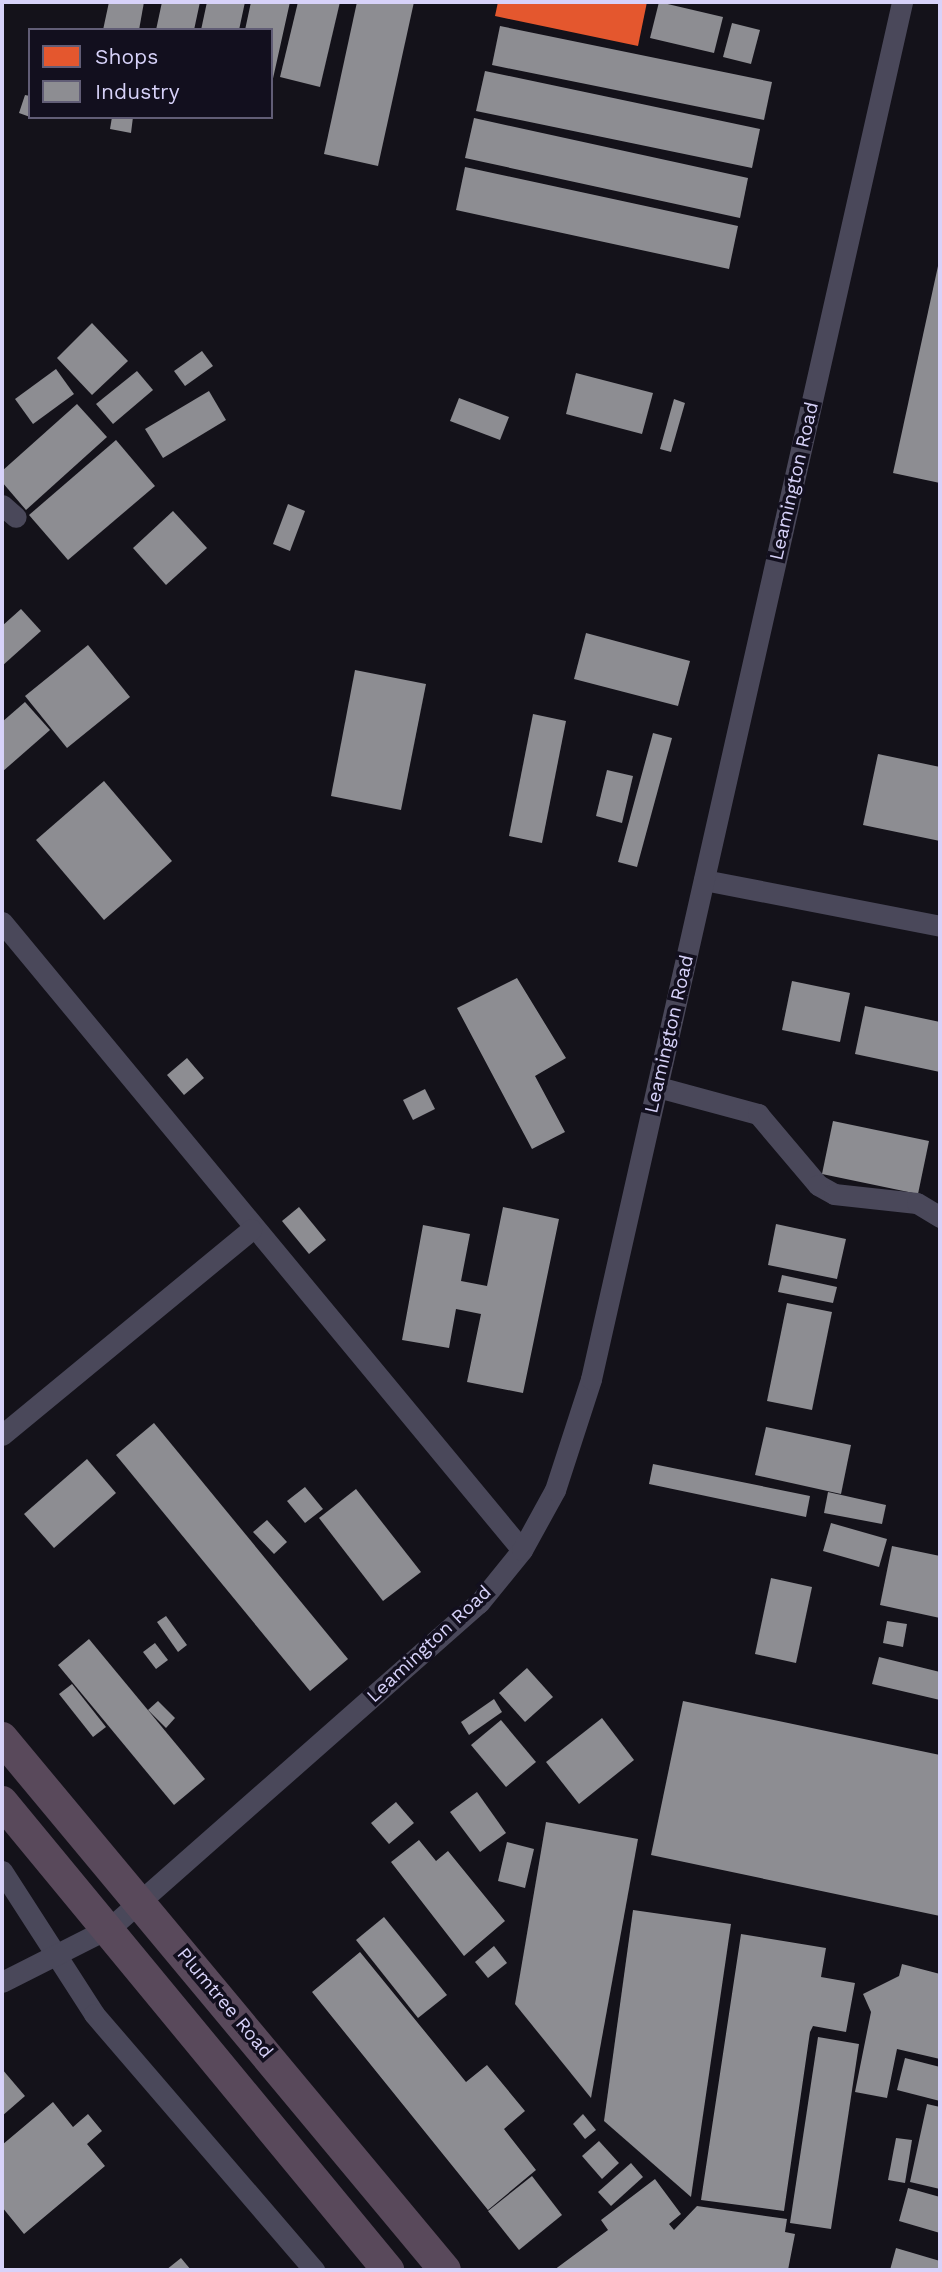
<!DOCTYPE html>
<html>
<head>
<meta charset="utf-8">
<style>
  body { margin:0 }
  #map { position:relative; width:942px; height:2272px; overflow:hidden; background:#14121a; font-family:"Work Sans",sans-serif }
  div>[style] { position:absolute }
  .shops>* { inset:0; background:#e4572e }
  .industry>* { inset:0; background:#8d8d92 }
  .minor>* { height:21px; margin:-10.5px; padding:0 10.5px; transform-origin:10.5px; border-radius:10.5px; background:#4a485a }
  .highway>* { height:32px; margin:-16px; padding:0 16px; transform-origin:16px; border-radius:16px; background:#59495b }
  span { translate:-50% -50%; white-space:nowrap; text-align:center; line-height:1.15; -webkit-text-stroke:7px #120f1e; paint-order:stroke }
  .street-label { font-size:19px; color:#d7d2f9 }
  .frame { position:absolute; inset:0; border:4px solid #d7d2f9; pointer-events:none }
  .legend { position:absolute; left:28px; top:28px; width:245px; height:91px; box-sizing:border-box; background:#120f1e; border:2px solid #615d76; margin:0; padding:9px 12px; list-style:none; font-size:21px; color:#d7d2f9 }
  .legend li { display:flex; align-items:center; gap:14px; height:35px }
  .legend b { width:35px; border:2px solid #615d76 }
</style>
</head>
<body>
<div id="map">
  <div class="shops">
    <div style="clip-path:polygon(498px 2px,647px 2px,638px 46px,495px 16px)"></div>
  </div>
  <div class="industry">
    <div style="clip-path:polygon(109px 2px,144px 2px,139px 30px,103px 30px)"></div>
    <div style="clip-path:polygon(162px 2px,200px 2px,194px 30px,156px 30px)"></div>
    <div style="clip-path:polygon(207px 2px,245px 2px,239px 30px,201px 30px)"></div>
    <div style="clip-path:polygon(251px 2px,290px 2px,272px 83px,271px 30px,245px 30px)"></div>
    <div style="clip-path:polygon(298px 2px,340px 2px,320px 87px,280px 77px)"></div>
    <div style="clip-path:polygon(357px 2px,414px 2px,378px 166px,324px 154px)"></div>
    <div style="clip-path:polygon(659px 2px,723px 17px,714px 53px,650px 38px)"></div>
    <div style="clip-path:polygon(732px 23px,760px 30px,751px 64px,723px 57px)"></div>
    <div style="clip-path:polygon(500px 26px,772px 82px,764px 120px,492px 65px)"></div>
    <div style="clip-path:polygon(485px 71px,760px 129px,752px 168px,476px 111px)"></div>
    <div style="clip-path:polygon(25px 95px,30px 96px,30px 117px,19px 113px)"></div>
    <div style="clip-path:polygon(112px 117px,133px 117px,131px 133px,110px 129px)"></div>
    <div style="clip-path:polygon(474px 118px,748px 178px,740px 218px,465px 158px)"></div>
    <div style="clip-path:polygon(465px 167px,738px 226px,729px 269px,456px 210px)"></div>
    <div style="clip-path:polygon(938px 266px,940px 266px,940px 483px,893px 473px)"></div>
    <div style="clip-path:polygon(92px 323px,128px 361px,92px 395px,57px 358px)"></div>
    <div style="clip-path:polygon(202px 351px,213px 366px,185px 386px,174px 371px)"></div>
    <div style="clip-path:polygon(56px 369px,74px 394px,33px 424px,15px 399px)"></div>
    <div style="clip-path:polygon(137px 371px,153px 390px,113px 424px,96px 404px)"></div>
    <div style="clip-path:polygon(576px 373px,653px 393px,642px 434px,566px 414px)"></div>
    <div style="clip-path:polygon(209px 391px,226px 420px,163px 458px,145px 429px)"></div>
    <div style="clip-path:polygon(459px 398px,509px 417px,500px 440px,450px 421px)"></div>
    <div style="clip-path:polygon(674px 399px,685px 403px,671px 452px,660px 449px)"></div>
    <div style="clip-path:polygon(77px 404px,107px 437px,26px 510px,2px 482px,2px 471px)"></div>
    <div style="clip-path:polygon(116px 440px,155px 486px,68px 560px,29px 515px)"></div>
    <div style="clip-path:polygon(288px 504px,305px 511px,290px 551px,273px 544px)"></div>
    <div style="clip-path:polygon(173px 511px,207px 548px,166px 585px,133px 548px)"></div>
    <div style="clip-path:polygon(21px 609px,41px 631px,2px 666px,2px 626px)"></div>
    <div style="clip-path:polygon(586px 633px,690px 661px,678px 706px,574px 679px)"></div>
    <div style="clip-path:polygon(88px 645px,130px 697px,67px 748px,25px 696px)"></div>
    <div style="clip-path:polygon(355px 670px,426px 684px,401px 810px,331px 796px)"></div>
    <div style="clip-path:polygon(25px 702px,50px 730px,2px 772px,2px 722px)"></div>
    <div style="clip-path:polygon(533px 714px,566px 721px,542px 843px,509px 836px)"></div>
    <div style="clip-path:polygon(653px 733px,672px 738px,637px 867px,618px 862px)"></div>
    <div style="clip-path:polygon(878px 754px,940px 767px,940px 841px,863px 825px)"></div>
    <div style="clip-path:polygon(607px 770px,633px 776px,622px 823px,596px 816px)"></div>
    <div style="clip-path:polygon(104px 781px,172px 861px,104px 920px,36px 840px)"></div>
    <div style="clip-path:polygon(517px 978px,566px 1058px,535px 1076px,565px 1132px,532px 1149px,457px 1008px)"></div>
    <div style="clip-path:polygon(792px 981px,850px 993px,840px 1042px,782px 1030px)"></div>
    <div style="clip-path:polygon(865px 1006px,940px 1022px,940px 1072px,855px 1054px)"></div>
    <div style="clip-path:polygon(187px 1058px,204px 1078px,184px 1095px,167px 1075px)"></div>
    <div style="clip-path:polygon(425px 1089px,435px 1109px,413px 1120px,403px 1100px)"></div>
    <div style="clip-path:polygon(833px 1121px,929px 1141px,918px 1194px,822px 1174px)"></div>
    <div style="clip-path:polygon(299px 1207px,326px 1240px,309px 1254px,282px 1221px)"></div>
    <div style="clip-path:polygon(503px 1207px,559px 1219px,523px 1393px,467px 1382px,481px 1314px,456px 1309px,449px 1348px,402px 1340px,423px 1225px,470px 1234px,461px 1281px,487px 1286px)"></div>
    <div style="clip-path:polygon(776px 1224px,846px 1239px,837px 1279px,768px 1265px)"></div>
    <div style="clip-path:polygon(782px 1275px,837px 1287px,833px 1303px,778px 1292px)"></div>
    <div style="clip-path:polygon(787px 1303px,832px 1312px,812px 1410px,767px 1401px)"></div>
    <div style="clip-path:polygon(154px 1423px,348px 1659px,310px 1691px,116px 1455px)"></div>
    <div style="clip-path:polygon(766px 1427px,851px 1445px,841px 1494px,755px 1475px)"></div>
    <div style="clip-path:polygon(87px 1459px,116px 1493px,54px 1548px,24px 1514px)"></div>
    <div style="clip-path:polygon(653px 1464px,810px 1496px,806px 1517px,649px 1484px)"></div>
    <div style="clip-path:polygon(305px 1487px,323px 1509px,305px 1523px,287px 1501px)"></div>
    <div style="clip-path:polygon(356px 1489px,421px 1572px,383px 1601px,319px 1518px)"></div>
    <div style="clip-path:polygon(828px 1492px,886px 1505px,882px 1524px,824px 1513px)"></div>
    <div style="clip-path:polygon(267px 1520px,287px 1542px,274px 1554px,253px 1532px)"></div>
    <div style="clip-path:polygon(831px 1523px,887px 1539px,879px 1567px,823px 1551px)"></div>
    <div style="clip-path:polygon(892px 1546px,940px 1556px,940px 1618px,880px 1605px)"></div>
    <div style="clip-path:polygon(771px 1578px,812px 1587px,796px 1663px,755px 1654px)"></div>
    <div style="clip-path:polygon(166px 1616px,187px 1645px,178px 1652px,157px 1622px)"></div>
    <div style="clip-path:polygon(887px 1621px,907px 1624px,903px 1647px,883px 1643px)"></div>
    <div style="clip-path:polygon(89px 1639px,205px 1779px,174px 1805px,58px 1665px)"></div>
    <div style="clip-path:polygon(155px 1643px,168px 1660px,156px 1669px,143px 1652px)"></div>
    <div style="clip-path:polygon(879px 1657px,940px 1672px,940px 1700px,872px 1684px)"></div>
    <div style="clip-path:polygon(527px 1668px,553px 1697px,525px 1722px,499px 1693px)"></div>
    <div style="clip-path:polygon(72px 1684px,106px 1727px,93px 1737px,59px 1694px)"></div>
    <div style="clip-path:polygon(494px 1699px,502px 1712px,469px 1735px,461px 1722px)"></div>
    <div style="clip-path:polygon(158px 1701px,175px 1718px,166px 1728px,148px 1710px)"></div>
    <div style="clip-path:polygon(683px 1701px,940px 1755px,940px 1916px,651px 1855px)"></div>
    <div style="clip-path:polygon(602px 1718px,634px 1760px,579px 1804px,546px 1762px)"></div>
    <div style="clip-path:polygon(501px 1720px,536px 1762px,506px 1787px,471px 1745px)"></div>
    <div style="clip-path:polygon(477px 1792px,506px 1833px,480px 1852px,450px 1812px)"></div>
    <div style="clip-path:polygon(396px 1802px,414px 1823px,389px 1844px,371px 1823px)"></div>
    <div style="clip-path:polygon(546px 1822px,638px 1839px,591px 2098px,515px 2004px)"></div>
    <div style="clip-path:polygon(419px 1840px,436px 1861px,448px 1851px,505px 1921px,464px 1956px,391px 1862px)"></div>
    <div style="clip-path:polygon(507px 1842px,534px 1849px,525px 1888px,498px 1881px)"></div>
    <div style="clip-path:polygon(633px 1910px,731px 1924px,691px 2197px,604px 2121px)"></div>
    <div style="clip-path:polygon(384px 1917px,447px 1995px,418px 2018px,356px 1940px)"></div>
    <div style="clip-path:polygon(741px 1934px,826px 1948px,821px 1977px,855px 1983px,846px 2032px,813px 2026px,810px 2032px,784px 2211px,701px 2200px)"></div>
    <div style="clip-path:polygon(494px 1946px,507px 1963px,488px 1978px,475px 1962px)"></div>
    <div style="clip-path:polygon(360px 1952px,466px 2082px,487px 2065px,525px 2111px,504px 2129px,536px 2170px,488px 2210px,312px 1992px)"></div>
    <div style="clip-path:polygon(902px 1964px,940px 1974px,940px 2059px,897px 2049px,887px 2098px,855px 2092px,871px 2012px,863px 1994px,899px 1976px)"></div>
    <div style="clip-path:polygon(818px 2037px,859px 2044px,831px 2229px,790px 2223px)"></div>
    <div style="clip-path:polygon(905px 2058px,940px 2067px,940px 2101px,897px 2090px)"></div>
    <div style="clip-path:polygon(2px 2069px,25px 2096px,2px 2116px)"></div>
    <div style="clip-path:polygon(53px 2102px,73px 2127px,88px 2114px,102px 2131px,87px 2144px,105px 2166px,24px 2234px,2px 2207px,2px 2145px)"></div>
    <div style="clip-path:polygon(927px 2104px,940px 2107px,940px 2189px,910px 2182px)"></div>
    <div style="clip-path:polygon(583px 2114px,596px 2130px,585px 2139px,573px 2124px)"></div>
    <div style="clip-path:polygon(896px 2138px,912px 2140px,905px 2183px,888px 2180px)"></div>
    <div style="clip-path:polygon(599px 2141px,619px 2163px,602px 2179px,582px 2156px)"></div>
    <div style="clip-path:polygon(631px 2163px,643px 2177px,611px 2206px,598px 2192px)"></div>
    <div style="clip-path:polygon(532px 2176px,562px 2215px,519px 2250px,488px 2211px)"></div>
    <div style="clip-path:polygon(655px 2179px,681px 2214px,669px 2224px,674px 2230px,697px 2206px,787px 2219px,785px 2232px,795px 2234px,788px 2270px,554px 2270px,608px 2230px,601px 2220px)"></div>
    <div style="clip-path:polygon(908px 2188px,940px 2197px,940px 2233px,899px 2221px)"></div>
    <div style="clip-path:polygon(896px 2248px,940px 2261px,940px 2270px,890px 2270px)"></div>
    <div style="clip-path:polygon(181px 2258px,191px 2270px,166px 2270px)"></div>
  </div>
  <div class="minor">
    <div style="left:2px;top:505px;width:18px;rotate:41deg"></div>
    <div style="left:704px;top:880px;width:240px;rotate:11deg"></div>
    <div style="left:2px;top:922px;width:815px;rotate:50.37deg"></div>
    <div style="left:658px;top:1087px;width:104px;rotate:15.1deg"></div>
    <div style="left:758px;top:1114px;width:93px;rotate:49.8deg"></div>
    <div style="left:818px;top:1185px;width:18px;rotate:29deg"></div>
    <div style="left:834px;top:1194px;width:83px;rotate:6.2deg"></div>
    <div style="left:917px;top:1203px;width:27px;rotate:31deg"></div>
    <div style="left:2px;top:1435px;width:323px;rotate:-39.5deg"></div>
    <div style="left:2px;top:1871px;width:170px;rotate:57.2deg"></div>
    <div style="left:94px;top:2014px;width:338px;rotate:49.3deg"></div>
    <div style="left:2px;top:1982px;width:122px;rotate:-26.8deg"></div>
    <div style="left:111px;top:1927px;width:490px;rotate:-41.4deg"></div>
    <div style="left:479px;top:1603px;width:68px;rotate:-50.9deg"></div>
    <div style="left:522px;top:1550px;width:68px;rotate:-61.2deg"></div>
    <div style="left:555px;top:1490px;width:117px;rotate:-72deg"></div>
    <div style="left:591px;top:1379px;width:1412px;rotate:-77.27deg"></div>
  </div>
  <div class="highway">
    <div style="left:2px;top:1738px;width:692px;rotate:50.22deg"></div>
    <div style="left:2px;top:1802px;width:607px;rotate:50.48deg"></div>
  </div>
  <div class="street-label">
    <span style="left:794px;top:481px;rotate:-77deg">Leamington Road</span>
    <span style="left:669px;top:1034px;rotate:-77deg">Leamington Road</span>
    <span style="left:429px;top:1644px;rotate:-43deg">Leamington Road</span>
    <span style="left:225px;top:2003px;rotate:50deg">Plumtree Road</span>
  </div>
  <div class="frame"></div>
  <ul class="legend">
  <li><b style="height:19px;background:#e4572e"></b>Shops</li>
  <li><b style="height:19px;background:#8d8d92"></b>Industry</li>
  </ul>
</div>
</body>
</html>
